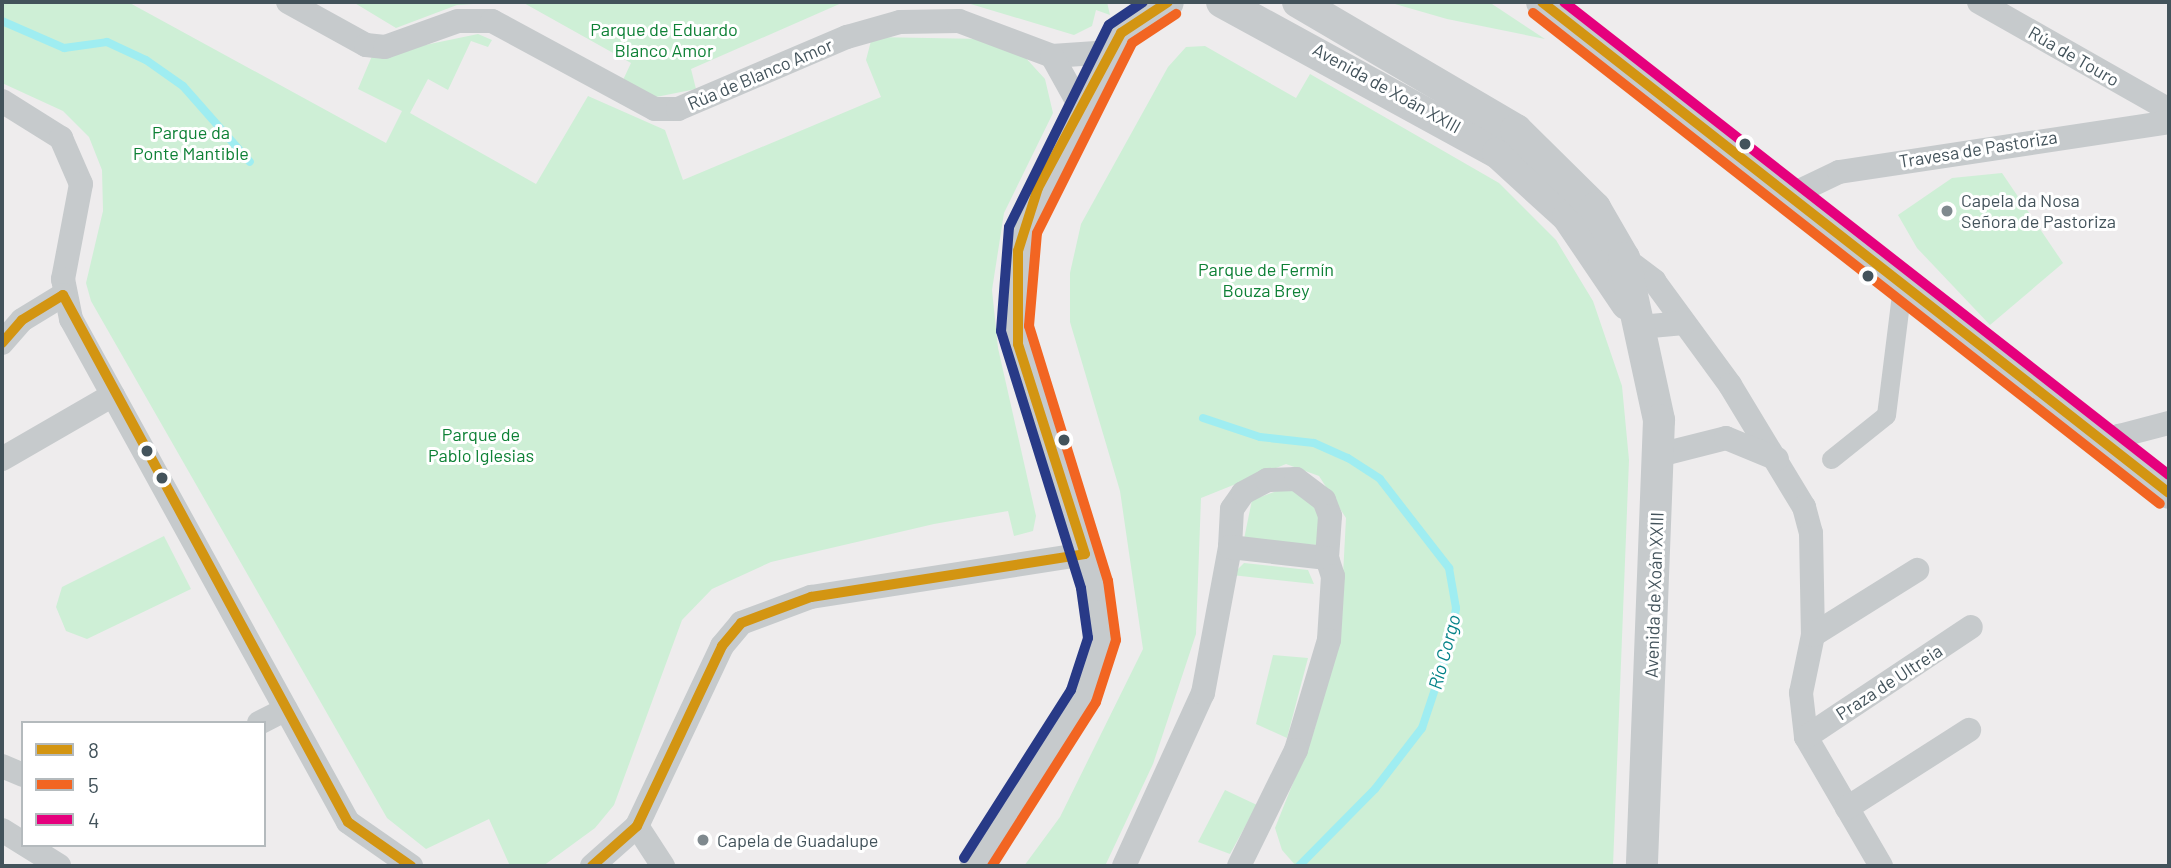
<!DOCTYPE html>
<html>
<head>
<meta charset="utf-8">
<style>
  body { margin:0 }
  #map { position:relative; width:2171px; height:868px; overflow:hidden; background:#eeeced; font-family:Barlow,sans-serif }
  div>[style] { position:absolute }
  .green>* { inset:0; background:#ceefd6 }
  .stream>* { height:8px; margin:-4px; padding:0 4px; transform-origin:4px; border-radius:4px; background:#9fedf1 }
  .pedestrian>* { height:19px; margin:-9.5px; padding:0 9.5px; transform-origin:9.5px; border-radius:9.5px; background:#c6cacc }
  .minor>* { height:24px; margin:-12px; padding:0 12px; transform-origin:12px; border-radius:12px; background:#c6cacc }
  .tertiary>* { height:32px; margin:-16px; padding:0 16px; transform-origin:16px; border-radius:16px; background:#c6cacc }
  .bus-1>* { height:10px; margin:-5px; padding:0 5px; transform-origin:5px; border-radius:5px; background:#d39512 }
  .bus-2>* { height:10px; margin:-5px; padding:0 5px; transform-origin:5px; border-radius:5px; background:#f26522 }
  .bus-3>* { height:10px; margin:-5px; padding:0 5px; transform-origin:5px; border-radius:5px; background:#e5007d }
  .bus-4>* { height:10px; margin:-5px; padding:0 5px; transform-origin:5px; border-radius:5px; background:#283a87 }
  .dots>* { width:19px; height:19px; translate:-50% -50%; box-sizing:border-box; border:4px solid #fff; border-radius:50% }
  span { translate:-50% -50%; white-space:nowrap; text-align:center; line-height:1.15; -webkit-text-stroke:6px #fff; paint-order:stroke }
  .park-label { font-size:18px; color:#0e8136 }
  .street-label { font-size:18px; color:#43535b }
  .poi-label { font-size:18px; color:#43535b }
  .left { translate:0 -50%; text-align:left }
  .water-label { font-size:19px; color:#048288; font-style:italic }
  .frame { position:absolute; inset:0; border:4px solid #43535b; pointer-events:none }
  .legend { position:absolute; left:21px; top:721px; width:245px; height:126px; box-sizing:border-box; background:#fff; border:2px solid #b4babd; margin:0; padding:9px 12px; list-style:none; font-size:21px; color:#43535b }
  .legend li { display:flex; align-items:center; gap:14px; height:35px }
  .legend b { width:35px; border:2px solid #b4babd }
</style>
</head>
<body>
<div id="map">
  <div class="green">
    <div style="clip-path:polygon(2px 2px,128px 2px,386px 143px,402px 111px,358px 89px,372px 56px,478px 34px,492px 40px,488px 47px,471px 41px,448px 90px,428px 79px,410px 113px,536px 184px,588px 96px,665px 130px,683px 180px,881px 97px,866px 60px,872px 37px,984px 39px,1023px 55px,1045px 79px,1053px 113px,1004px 213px,992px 290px,998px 348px,1036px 516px,1033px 531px,1014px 536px,1008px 511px,934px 524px,771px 562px,712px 589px,682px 620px,614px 805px,595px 828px,543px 866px,510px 866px,489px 819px,426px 849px,387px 818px,91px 301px,86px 283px,103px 211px,102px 170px,89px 137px,63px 111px,2px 83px)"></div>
    <div style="clip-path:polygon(353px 2px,505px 2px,457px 5px,396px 28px)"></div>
    <div style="clip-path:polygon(522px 2px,844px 2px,691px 69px,696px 89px,651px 98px,623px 80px,631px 63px)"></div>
    <div style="clip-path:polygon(964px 2px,1107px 2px,1110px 15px,1096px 10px,1092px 26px,1074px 35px)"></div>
    <div style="clip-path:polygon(1388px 2px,1489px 2px,1545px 39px,1447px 19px)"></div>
    <div style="clip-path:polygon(1205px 46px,1296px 98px,1310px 74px,1499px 183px,1556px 240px,1593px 301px,1622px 386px,1629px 460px,1613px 866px,1296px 866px,1282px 850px,1275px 828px,1315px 728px,1341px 613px,1346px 518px,1319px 476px,1286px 464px,1201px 498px,1196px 634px,1153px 764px,1105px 866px,1024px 866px,1060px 817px,1143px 649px,1120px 491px,1070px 322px,1070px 273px,1081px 224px,1168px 67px,1186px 47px)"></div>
    <div style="clip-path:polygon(2002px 173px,2063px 263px,1990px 325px,1917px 248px,1898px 215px,1952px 178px)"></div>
    <div style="clip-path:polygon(1288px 487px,1310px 499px,1321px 521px,1317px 545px,1244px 539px,1252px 500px)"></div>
    <div style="clip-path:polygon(164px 536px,191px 589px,87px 639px,66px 631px,56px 607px,62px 587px)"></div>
    <div style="clip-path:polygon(1244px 563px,1308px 570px,1314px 584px,1232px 575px)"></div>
    <div style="clip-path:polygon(1273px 655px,1308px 658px,1287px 738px,1256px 724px)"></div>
    <div style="clip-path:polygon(1225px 790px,1257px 805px,1230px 854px,1198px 842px)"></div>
  </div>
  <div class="stream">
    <div style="left:2px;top:21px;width:68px;rotate:23.5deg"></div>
    <div style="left:64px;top:48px;width:43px;rotate:-7.9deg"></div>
    <div style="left:107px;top:42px;width:43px;rotate:24.8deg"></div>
    <div style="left:146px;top:60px;width:45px;rotate:35.1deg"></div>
    <div style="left:183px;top:86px;width:101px;rotate:48.6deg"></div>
    <div style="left:1203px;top:418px;width:60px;rotate:18.4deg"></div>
    <div style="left:1260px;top:437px;width:54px;rotate:6.3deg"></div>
    <div style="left:1314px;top:443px;width:37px;rotate:24deg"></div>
    <div style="left:1348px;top:458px;width:38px;rotate:33deg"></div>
    <div style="left:1380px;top:479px;width:113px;rotate:52.2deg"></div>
    <div style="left:1449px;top:568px;width:41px;rotate:80.1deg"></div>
    <div style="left:1456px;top:608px;width:33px;rotate:99deg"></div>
    <div style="left:1451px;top:641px;width:92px;rotate:108.4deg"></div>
    <div style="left:1422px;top:728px;width:77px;rotate:127.6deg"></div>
    <div style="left:1375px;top:789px;width:108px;rotate:134.6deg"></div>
  </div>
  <div class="pedestrian">
    <div style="left:1831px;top:459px;width:70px;rotate:-38.7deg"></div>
    <div style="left:1886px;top:415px;width:129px;rotate:-82.9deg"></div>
  </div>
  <div class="minor">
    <div style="left:288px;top:2px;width:89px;rotate:28.9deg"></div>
    <div style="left:366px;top:45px;width:19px;rotate:6deg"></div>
    <div style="left:385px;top:47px;width:77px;rotate:-19.6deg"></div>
    <div style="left:458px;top:21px;width:34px"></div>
    <div style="left:492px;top:21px;width:185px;rotate:28.4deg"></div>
    <div style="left:655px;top:109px;width:23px"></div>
    <div style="left:678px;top:109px;width:184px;rotate:-23.1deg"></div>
    <div style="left:847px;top:37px;width:55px;rotate:-15.8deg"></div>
    <div style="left:900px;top:22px;width:59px;rotate:-1deg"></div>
    <div style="left:959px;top:21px;width:99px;rotate:20.6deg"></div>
    <div style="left:1052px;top:56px;width:59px;rotate:-3.9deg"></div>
    <div style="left:1979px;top:2px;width:219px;rotate:29.6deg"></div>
    <div style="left:1052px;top:56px;width:60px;rotate:60.9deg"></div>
    <div style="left:2px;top:101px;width:70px;rotate:32.1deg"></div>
    <div style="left:61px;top:138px;width:50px;rotate:66.5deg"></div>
    <div style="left:81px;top:184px;width:97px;rotate:100.7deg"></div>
    <div style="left:63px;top:279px;width:41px;rotate:78.7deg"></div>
    <div style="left:71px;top:319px;width:574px;rotate:61.16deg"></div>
    <div style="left:348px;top:822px;width:77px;rotate:34.9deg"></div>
    <div style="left:1793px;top:194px;width:51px;rotate:-25.6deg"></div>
    <div style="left:1839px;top:172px;width:334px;rotate:-8.6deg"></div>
    <div style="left:1624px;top:258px;width:38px;rotate:37deg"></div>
    <div style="left:1654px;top:281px;width:129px;rotate:53.8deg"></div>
    <div style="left:1730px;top:385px;width:143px;rotate:58.8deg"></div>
    <div style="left:1804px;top:507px;width:27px;rotate:75deg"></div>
    <div style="left:1811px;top:533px;width:102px;rotate:88.9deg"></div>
    <div style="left:1813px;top:635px;width:59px;rotate:101.7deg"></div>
    <div style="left:1801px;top:693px;width:44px;rotate:83.5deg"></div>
    <div style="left:1806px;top:737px;width:149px;rotate:59.8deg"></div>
    <div style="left:1640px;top:327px;width:44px;rotate:-5.2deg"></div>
    <div style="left:2px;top:343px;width:30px;rotate:-49deg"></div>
    <div style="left:22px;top:320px;width:48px;rotate:-31.4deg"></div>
    <div style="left:2107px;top:449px;width:18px;rotate:-47deg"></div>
    <div style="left:2119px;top:436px;width:52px;rotate:-14.6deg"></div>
    <div style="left:1659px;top:455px;width:69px;rotate:-14.2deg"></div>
    <div style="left:1726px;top:438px;width:55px;rotate:22.4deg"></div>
    <div style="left:2px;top:459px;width:128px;rotate:-30deg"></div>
    <div style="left:1230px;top:547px;width:38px;rotate:-87deg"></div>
    <div style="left:1232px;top:509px;width:19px;rotate:-55deg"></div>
    <div style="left:1243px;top:493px;width:27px;rotate:-28deg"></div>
    <div style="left:1267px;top:480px;width:29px;rotate:-2deg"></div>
    <div style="left:1296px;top:479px;width:35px;rotate:37deg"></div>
    <div style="left:1324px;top:500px;width:17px;rotate:69deg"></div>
    <div style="left:1330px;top:516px;width:42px;rotate:94.1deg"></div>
    <div style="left:1813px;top:635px;width:123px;rotate:-32deg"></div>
    <div style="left:259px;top:723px;width:30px;rotate:-27deg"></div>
    <div style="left:1806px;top:737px;width:198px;rotate:-33.7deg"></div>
    <div style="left:2px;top:766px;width:23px;rotate:23deg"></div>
    <div style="left:1847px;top:808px;width:145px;rotate:-32.6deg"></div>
    <div style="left:637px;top:826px;width:48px;rotate:57deg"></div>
    <div style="left:2px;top:830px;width:25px;rotate:32deg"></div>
    <div style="left:26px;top:845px;width:39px;rotate:32deg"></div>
    <div style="left:592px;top:866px;width:60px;rotate:-41.6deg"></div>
    <div style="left:637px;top:826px;width:199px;rotate:-64.7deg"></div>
    <div style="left:722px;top:646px;width:30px;rotate:-50deg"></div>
    <div style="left:741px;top:623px;width:75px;rotate:-20.4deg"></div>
    <div style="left:811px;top:597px;width:277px;rotate:-8.9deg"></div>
    <div style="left:1124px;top:866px;width:190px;rotate:-65.5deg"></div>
    <div style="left:1203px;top:693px;width:148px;rotate:-79.5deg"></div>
    <div style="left:1230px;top:547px;width:98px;rotate:6.5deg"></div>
    <div style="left:1327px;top:558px;width:19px;rotate:72deg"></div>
    <div style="left:1333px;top:576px;width:64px;rotate:93.6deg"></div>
    <div style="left:1329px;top:640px;width:115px;rotate:106.7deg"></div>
    <div style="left:1296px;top:750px;width:129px;rotate:116.2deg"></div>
  </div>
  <div class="tertiary">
    <div style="left:1222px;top:2px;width:315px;rotate:28.7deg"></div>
    <div style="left:1498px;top:153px;width:95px;rotate:42.4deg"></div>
    <div style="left:1568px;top:217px;width:105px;rotate:55.9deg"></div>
    <div style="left:1298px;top:2px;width:253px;rotate:30.4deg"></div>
    <div style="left:1516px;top:130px;width:111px;rotate:44.6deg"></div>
    <div style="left:1595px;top:208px;width:58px;rotate:59.9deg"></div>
    <div style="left:1624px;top:258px;width:166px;rotate:77.8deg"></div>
    <div style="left:1659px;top:420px;width:446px;rotate:92.2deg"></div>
    <div style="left:1542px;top:2px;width:796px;rotate:38.06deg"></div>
    <div style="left:976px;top:866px;width:201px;rotate:-57.6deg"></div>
    <div style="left:1084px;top:696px;width:60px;rotate:-72.5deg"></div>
    <div style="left:1102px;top:639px;width:54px;rotate:-97.4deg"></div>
    <div style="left:1095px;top:585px;width:269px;rotate:-107.3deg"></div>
    <div style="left:1015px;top:328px;width:99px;rotate:-85.4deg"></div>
    <div style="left:1023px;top:229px;width:219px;rotate:-63.4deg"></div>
    <div style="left:1121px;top:33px;width:56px;rotate:-33.4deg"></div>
  </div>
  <div class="bus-1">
    <div style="left:1542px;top:2px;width:796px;rotate:38.06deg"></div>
    <div style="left:63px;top:295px;width:599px;rotate:61.6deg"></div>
    <div style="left:348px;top:822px;width:77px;rotate:34.9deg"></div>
    <div style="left:2px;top:343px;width:30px;rotate:-49deg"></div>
    <div style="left:22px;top:320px;width:48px;rotate:-31.4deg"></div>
    <div style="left:1085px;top:554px;width:220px;rotate:-107.7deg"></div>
    <div style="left:1018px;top:344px;width:93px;rotate:-90deg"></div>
    <div style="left:1018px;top:251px;width:66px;rotate:-72.4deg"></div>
    <div style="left:1038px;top:188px;width:176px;rotate:-61.8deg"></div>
    <div style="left:1121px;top:33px;width:56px;rotate:-33.4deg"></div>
    <div style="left:592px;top:866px;width:60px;rotate:-41.6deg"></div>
    <div style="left:637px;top:826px;width:199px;rotate:-64.7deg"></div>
    <div style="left:722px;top:646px;width:30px;rotate:-50deg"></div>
    <div style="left:741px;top:623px;width:75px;rotate:-20.4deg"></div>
    <div style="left:811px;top:597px;width:277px;rotate:-8.9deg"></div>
  </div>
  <div class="bus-2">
    <div style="left:1533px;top:13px;width:796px;rotate:38.06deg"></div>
    <div style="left:992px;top:866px;width:194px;rotate:-57.6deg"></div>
    <div style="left:1096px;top:702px;width:65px;rotate:-72.1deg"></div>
    <div style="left:1116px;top:640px;width:60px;rotate:-97.7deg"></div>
    <div style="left:1108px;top:581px;width:267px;rotate:-107.2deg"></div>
    <div style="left:1029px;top:326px;width:93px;rotate:-85.1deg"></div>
    <div style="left:1037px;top:233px;width:212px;rotate:-63.4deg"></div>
    <div style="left:1132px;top:43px;width:53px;rotate:-33.4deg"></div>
  </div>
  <div class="bus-3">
    <div style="left:1564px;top:2px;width:768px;rotate:38.02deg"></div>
  </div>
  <div class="bus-4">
    <div style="left:964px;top:858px;width:199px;rotate:-57.5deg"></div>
    <div style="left:1071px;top:690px;width:55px;rotate:-71.9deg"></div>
    <div style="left:1088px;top:638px;width:50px;rotate:-98deg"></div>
    <div style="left:1081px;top:588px;width:269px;rotate:-107.3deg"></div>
    <div style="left:1001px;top:331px;width:104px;rotate:-85.6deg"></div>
    <div style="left:1009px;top:227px;width:225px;rotate:-63.7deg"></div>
    <div style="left:1109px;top:25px;width:41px;rotate:-34.1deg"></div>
  </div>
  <div class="dots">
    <div style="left:1745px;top:144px;background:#43535b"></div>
    <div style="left:1947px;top:211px;background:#7f898e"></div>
    <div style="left:1868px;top:276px;background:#43535b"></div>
    <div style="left:1064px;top:440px;background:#43535b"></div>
    <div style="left:147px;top:451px;background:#43535b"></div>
    <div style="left:162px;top:478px;background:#43535b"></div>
    <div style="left:703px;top:840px;background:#7f898e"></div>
  </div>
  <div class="park-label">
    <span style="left:664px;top:40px">Parque de Eduardo<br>Blanco Amor</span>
    <span style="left:191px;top:143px">Parque da<br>Ponte Mantible</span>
    <span style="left:1266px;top:280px">Parque de Fermín<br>Bouza Brey</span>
    <span style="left:481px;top:445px">Parque de<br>Pablo Iglesias</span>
  </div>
  <div class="street-label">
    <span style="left:2074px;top:56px;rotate:30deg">Rúa de Touro</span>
    <span style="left:760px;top:74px;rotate:-23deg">Rúa de Blanco Amor</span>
    <span style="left:1387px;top:88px;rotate:29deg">Avenida de Xoán XXIII</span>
    <span style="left:1978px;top:149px;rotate:-9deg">Travesa de Pastoriza</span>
    <span style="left:1654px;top:595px;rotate:-88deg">Avenida de Xoán XXIII</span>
    <span style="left:1889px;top:682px;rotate:-33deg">Praza de Ultreia</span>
  </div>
  <div class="poi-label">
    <span class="left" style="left:1961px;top:211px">Capela da Nosa<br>Señora de Pastoriza</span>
    <span class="left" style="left:717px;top:840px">Capela de Guadalupe</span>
  </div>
  <div class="water-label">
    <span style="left:1444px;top:652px;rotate:-75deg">Río Corgo</span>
  </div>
  <div class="frame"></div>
  <ul class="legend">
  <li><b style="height:9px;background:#d39512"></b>8</li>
  <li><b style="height:9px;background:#f26522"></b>5</li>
  <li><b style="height:9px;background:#e5007d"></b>4</li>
  </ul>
</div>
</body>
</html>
